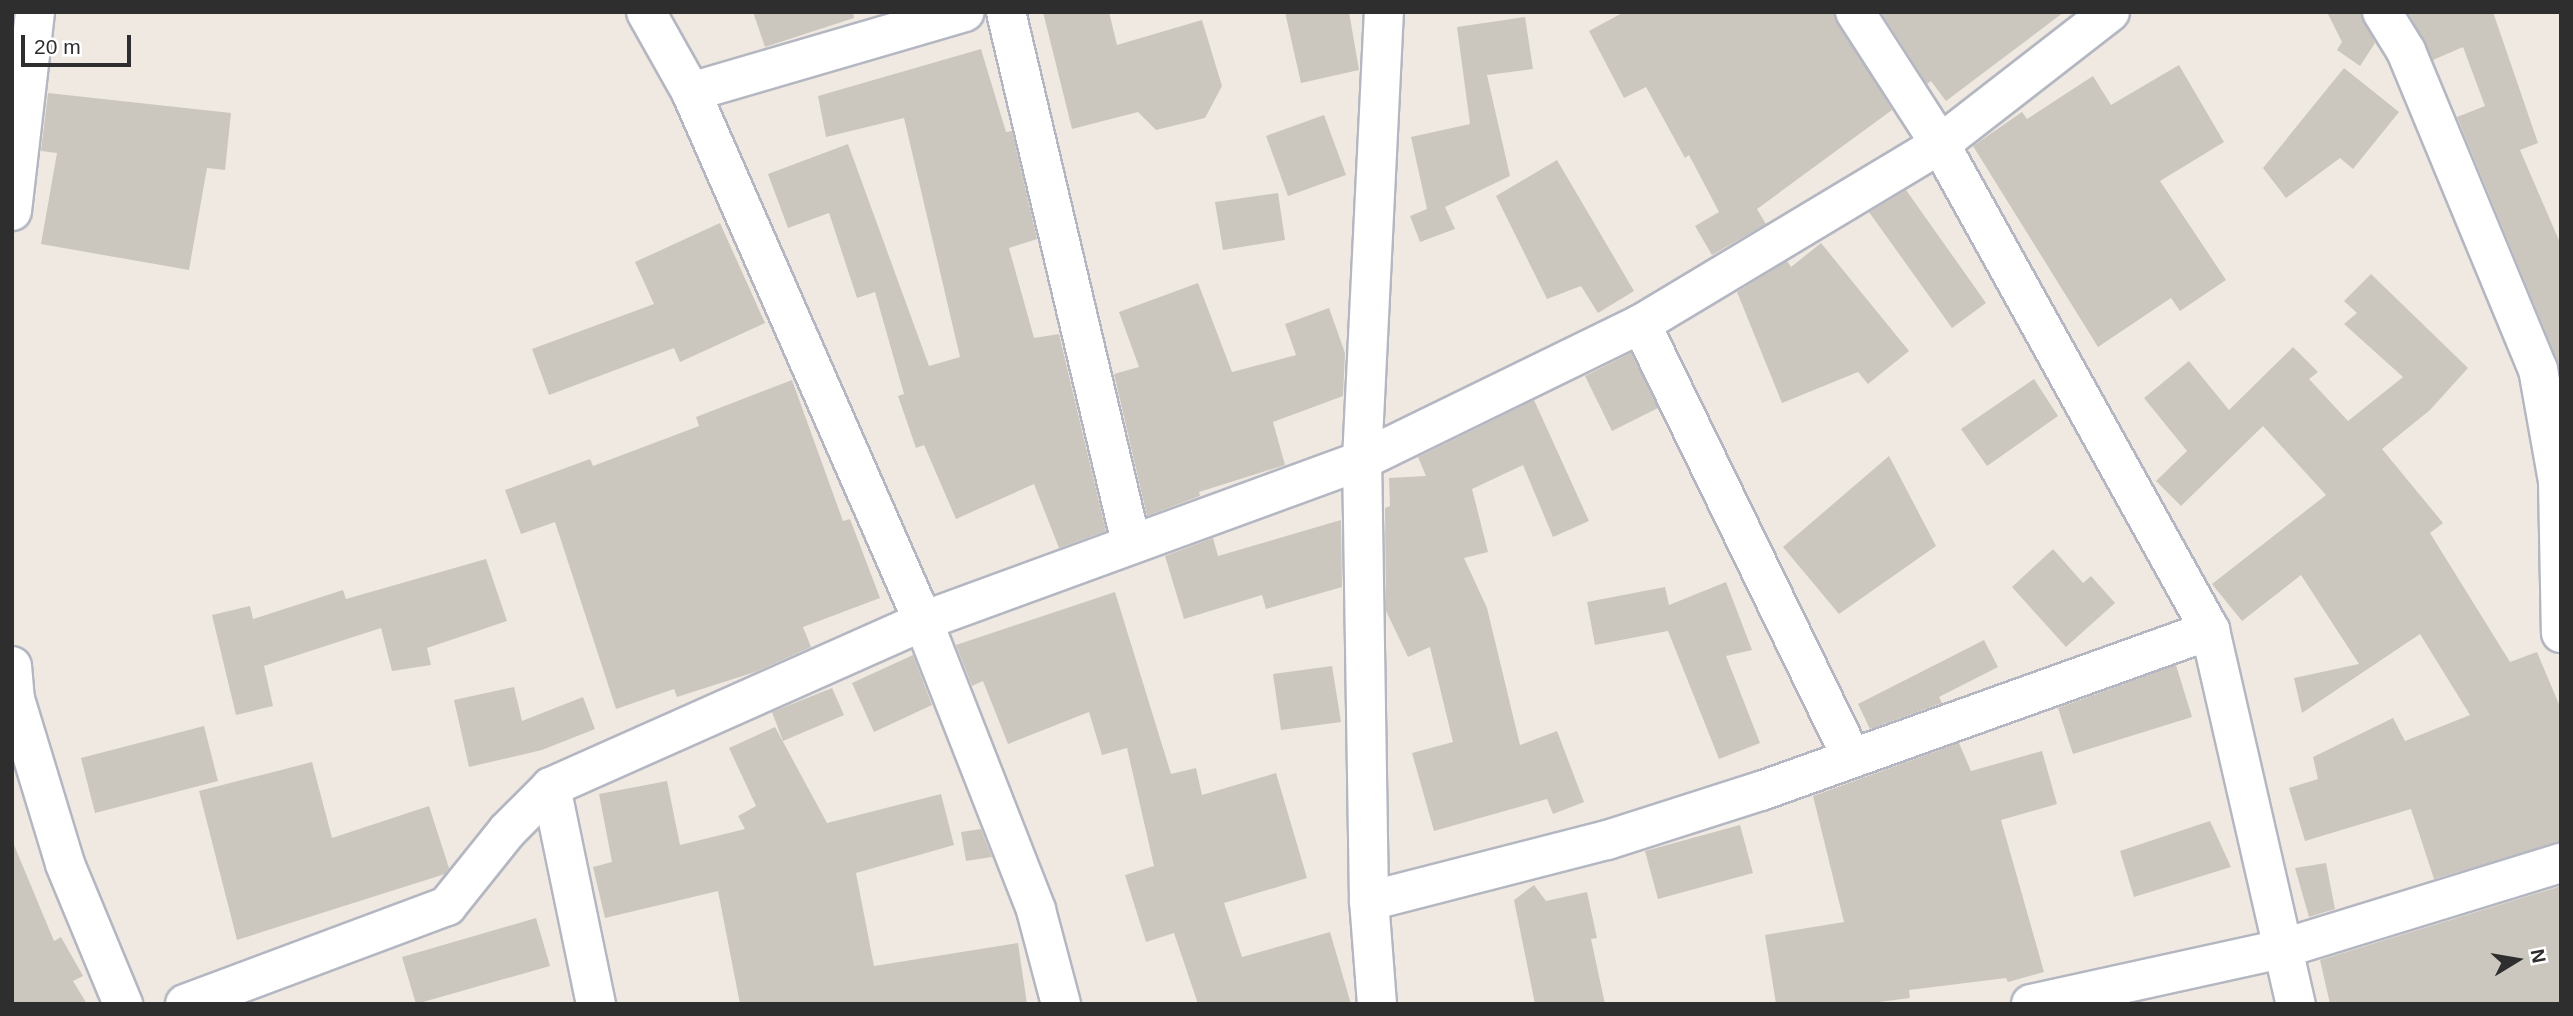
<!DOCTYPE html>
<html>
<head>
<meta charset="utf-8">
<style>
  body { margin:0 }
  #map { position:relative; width:2573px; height:1016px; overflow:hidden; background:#efe9e1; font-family:Arial,sans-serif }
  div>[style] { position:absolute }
  .building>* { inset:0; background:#cbc7bf }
  .roads { filter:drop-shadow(2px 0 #b4b7c1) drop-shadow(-2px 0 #b4b7c1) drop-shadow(0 2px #b4b7c1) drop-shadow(0 -2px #b4b7c1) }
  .minor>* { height:38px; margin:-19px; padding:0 19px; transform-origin:19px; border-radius:19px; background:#fff }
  span { translate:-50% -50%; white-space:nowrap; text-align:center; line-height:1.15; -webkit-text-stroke:6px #fff; paint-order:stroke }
  .frame { position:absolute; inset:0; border:14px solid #2e2e2e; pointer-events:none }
  .north { position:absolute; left:2482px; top:925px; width:70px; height:70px; -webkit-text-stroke:5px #fff; paint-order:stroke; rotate:79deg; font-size:19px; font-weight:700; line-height:28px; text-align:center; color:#2e2e2e }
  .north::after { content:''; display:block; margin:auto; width:24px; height:32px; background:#2e2e2e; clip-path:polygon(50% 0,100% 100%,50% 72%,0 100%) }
  .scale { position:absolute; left:21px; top:35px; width:110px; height:32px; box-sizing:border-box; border:4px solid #2e2e2e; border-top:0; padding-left:9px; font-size:21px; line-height:24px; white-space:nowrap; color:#2e2e2e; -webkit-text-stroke:5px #fff; paint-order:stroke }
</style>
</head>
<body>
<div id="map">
  <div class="building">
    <div style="clip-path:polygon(753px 12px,853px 12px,854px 18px,765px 47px)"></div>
    <div style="clip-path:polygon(1043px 12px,1109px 12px,1117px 45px,1202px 20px,1222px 86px,1205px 118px,1156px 130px,1138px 112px,1072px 129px)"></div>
    <div style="clip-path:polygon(1285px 12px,1349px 12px,1359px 70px,1301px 83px)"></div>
    <div style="clip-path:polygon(1624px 12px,1833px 12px,1892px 110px,1757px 209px,1766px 224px,1712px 255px,1695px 226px,1719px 212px,1689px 155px,1685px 158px,1646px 87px,1624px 98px,1589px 31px)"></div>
    <div style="clip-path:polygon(1881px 12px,2064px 12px,1946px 101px,1931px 81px,1927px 84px)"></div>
    <div style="clip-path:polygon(2327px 12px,2360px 12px,2375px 43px,2360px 66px,2337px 50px,2342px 42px)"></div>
    <div style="clip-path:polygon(2408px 12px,2493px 12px,2538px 143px,2520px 150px,2561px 245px,2561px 369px,2457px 117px,2485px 106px,2463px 47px,2433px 60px)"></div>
    <div style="clip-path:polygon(1525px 17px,1533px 69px,1487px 75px,1510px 176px,1445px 207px,1455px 229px,1420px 242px,1410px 216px,1427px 209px,1411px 137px,1470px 124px,1457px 27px)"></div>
    <div style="clip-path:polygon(981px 49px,1006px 132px,1012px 131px,1037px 239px,1009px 248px,1034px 338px,1059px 334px,1106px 531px,1059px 548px,1034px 484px,956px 519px,924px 445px,916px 448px,898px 396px,904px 394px,875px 292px,857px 298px,829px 213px,788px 228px,768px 174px,848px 144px,929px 366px,960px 357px,904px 118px,826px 137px,818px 96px)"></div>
    <div style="clip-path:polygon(2179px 65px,2224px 142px,2160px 181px,2226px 280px,2180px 311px,2171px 298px,2098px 347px,1973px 146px,2022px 112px,2027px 119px,2093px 76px,2111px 105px)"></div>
    <div style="clip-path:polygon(2344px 68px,2399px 112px,2353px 169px,2340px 158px,2286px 198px,2263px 168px)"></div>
    <div style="clip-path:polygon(48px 93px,231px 113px,225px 170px,207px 168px,189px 270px,41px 244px,57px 153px,41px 151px)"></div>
    <div style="clip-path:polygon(1324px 115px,1346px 175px,1288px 196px,1266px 136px)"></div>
    <div style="clip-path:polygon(1557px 160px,1634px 291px,1598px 313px,1581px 286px,1547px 299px,1496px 196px)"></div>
    <div style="clip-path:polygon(1906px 190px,1986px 303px,1952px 328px,1869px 212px)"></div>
    <div style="clip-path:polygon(1278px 193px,1285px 240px,1223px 250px,1215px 202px)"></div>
    <div style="clip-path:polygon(720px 223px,765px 323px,680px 362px,674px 348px,549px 395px,532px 349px,654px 304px,635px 262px)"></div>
    <div style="clip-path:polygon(1821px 243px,1909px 351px,1868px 384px,1858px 372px,1782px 403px,1737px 292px,1787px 261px,1791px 267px)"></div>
    <div style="clip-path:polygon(2371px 274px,2468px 368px,2430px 410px,2382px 449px,2443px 523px,2430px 533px,2510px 662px,2537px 652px,2561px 709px,2561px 842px,2434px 879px,2411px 809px,2305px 841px,2289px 788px,2318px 779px,2313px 757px,2393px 718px,2405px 741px,2470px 715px,2420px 634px,2302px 713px,2294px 678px,2359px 664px,2301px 575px,2242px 621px,2212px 584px,2326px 495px,2263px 426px,2181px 506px,2156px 481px,2187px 451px,2144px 398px,2189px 361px,2229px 410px,2293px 347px,2318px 372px,2309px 379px,2348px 421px,2403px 377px,2344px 324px,2357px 313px,2344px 301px)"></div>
    <div style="clip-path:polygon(1198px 283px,1232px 372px,1296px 355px,1285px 324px,1329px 308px,1345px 353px,1343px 396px,1273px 422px,1285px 465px,1199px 492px,1200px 496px,1147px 516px,1114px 374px,1139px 367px,1119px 312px)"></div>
    <div style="clip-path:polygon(1631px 353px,1658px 408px,1612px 431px,1585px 376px)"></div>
    <div style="clip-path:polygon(2034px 379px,2058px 416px,1987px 466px,1961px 429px)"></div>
    <div style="clip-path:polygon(792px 380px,843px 521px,850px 519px,880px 598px,803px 627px,811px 647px,755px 672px,677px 697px,674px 689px,616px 709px,555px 522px,521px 534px,505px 490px,590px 459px,593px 466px,699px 426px,696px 417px)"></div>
    <div style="clip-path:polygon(1534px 400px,1589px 521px,1553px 537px,1523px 465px,1472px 489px,1488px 552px,1464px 558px,1487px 608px,1520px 745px,1557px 731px,1584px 802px,1553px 814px,1547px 799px,1434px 831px,1412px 753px,1453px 742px,1430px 647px,1408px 657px,1386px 611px,1385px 508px,1390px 506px,1389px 478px,1426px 476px,1418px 457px)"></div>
    <div style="clip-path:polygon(1889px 456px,1936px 546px,1839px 614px,1783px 547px)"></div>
    <div style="clip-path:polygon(1341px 520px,1342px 587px,1266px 609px,1262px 595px,1184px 619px,1165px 556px,1213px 538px,1218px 556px)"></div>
    <div style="clip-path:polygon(2053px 549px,2083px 583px,2091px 576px,2115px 603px,2066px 647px,2012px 587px)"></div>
    <div style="clip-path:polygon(486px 559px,507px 621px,427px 648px,431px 665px,392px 671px,381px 628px,264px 666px,273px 706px,236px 715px,212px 615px,250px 606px,253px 619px,343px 590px,346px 599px)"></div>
    <div style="clip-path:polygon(1726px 582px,1752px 650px,1726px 656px,1760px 743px,1719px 759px,1668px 631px,1595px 645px,1587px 602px,1665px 587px,1669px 605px)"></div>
    <div style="clip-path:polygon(1115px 592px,1171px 774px,1196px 768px,1202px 795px,1276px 773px,1307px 878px,1224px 903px,1242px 957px,1330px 932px,1351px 1004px,1198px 1004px,1174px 933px,1146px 942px,1125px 875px,1154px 866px,1127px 748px,1102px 755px,1089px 712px,1008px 744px,983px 681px,972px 686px,956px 645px)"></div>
    <div style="clip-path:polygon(1984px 640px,1998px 667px,1939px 697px,1942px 703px,1870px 729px,1858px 704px)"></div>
    <div style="clip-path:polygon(913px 655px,932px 705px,874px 732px,852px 683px)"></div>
    <div style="clip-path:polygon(2176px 665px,2192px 717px,2073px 754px,2058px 708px)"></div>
    <div style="clip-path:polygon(1332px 666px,1341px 722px,1281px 730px,1273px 674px)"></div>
    <div style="clip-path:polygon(514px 687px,522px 721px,583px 697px,595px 729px,542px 750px,469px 767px,454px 700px)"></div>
    <div style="clip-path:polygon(832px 688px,844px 715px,783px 741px,772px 712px)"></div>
    <div style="clip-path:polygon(204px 726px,218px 781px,95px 813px,81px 758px)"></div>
    <div style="clip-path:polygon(775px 727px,827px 823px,941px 794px,954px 845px,856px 873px,874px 966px,1018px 943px,1027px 1004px,740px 1004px,718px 891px,605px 918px,593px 867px,612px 862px,599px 794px,667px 781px,680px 845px,745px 829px,738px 816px,756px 806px,729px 748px)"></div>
    <div style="clip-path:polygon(1959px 743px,1971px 771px,2042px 751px,2057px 804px,2001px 820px,2044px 972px,2008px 982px,2006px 978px,1909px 990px,1910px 998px,1864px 1004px,1776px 1004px,1765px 935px,1844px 922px,1813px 796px)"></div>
    <div style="clip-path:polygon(312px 762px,332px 838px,429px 806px,449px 868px,445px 874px,237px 940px,199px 791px)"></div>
    <div style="clip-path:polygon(2210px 821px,2231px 867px,2134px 897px,2120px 851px)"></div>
    <div style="clip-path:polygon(1740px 825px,1753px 873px,1658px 899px,1645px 851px)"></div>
    <div style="clip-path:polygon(981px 829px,992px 857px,966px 861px,961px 832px)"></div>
    <div style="clip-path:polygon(12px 840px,54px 941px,61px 937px,83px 976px,73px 981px,87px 1004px,12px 1004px)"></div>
    <div style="clip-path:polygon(2326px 863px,2335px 909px,2309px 917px,2295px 868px)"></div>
    <div style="clip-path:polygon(1534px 885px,1546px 901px,1587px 892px,1597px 938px,1591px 939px,1605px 1004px,1535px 1004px,1514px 900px)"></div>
    <div style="clip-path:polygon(2561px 886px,2561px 1004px,2330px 1004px,2320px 960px)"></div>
    <div style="clip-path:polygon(536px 918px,550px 966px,416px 1004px,402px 957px)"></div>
  </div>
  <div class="roads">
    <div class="minor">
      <div style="left:646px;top:12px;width:92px;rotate:60.6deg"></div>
      <div style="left:691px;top:92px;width:578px;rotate:66.32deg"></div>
      <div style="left:923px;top:621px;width:310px;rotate:68.6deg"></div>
      <div style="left:1036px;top:910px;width:97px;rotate:75.1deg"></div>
      <div style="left:1006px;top:12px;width:546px;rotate:76.75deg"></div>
      <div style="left:1855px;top:12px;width:157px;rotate:57.2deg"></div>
      <div style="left:1940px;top:144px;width:556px;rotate:60.95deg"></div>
      <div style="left:2210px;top:630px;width:384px;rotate:77.1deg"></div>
      <div style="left:2382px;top:12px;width:46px;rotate:58.4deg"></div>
      <div style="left:2406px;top:51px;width:344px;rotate:67.5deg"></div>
      <div style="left:2538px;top:369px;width:114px;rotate:79.9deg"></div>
      <div style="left:2558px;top:481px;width:152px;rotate:88.9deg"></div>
      <div style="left:691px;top:92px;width:285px;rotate:-16.3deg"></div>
      <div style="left:12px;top:211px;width:200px;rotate:-83.4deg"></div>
      <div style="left:1641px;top:324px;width:481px;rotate:64.1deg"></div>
      <div style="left:12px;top:666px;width:33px;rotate:85deg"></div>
      <div style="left:15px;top:699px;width:172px;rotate:73.1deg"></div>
      <div style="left:65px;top:864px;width:152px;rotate:67.5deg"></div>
      <div style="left:551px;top:787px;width:222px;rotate:78.3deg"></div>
      <div style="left:1369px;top:901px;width:246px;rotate:-14.4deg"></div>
      <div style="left:1607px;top:840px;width:162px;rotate:-17.7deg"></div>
      <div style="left:1761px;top:791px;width:477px;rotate:-19.7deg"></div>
      <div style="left:185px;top:1004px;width:280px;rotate:-20.5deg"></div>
      <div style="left:447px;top:906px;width:96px;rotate:-51.3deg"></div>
      <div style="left:507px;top:831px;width:62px;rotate:-45deg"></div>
      <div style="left:551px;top:787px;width:407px;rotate:-24deg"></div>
      <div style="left:923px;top:621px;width:468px;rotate:-20.1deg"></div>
      <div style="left:1362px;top:460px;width:310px;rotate:-26deg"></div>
      <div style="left:1641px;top:324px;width:349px;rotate:-31deg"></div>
      <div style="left:1940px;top:144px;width:215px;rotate:-37.8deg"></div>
      <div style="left:1377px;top:1004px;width:103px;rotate:-94.4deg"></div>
      <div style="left:1369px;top:901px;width:441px;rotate:-90.9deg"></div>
      <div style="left:1362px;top:460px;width:449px;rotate:-87.2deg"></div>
      <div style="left:2031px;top:1004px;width:256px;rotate:-12.4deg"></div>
      <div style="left:2281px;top:949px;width:293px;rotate:-17.1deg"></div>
    </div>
  </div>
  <div class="frame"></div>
  <div class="north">N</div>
  <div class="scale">20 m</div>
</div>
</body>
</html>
